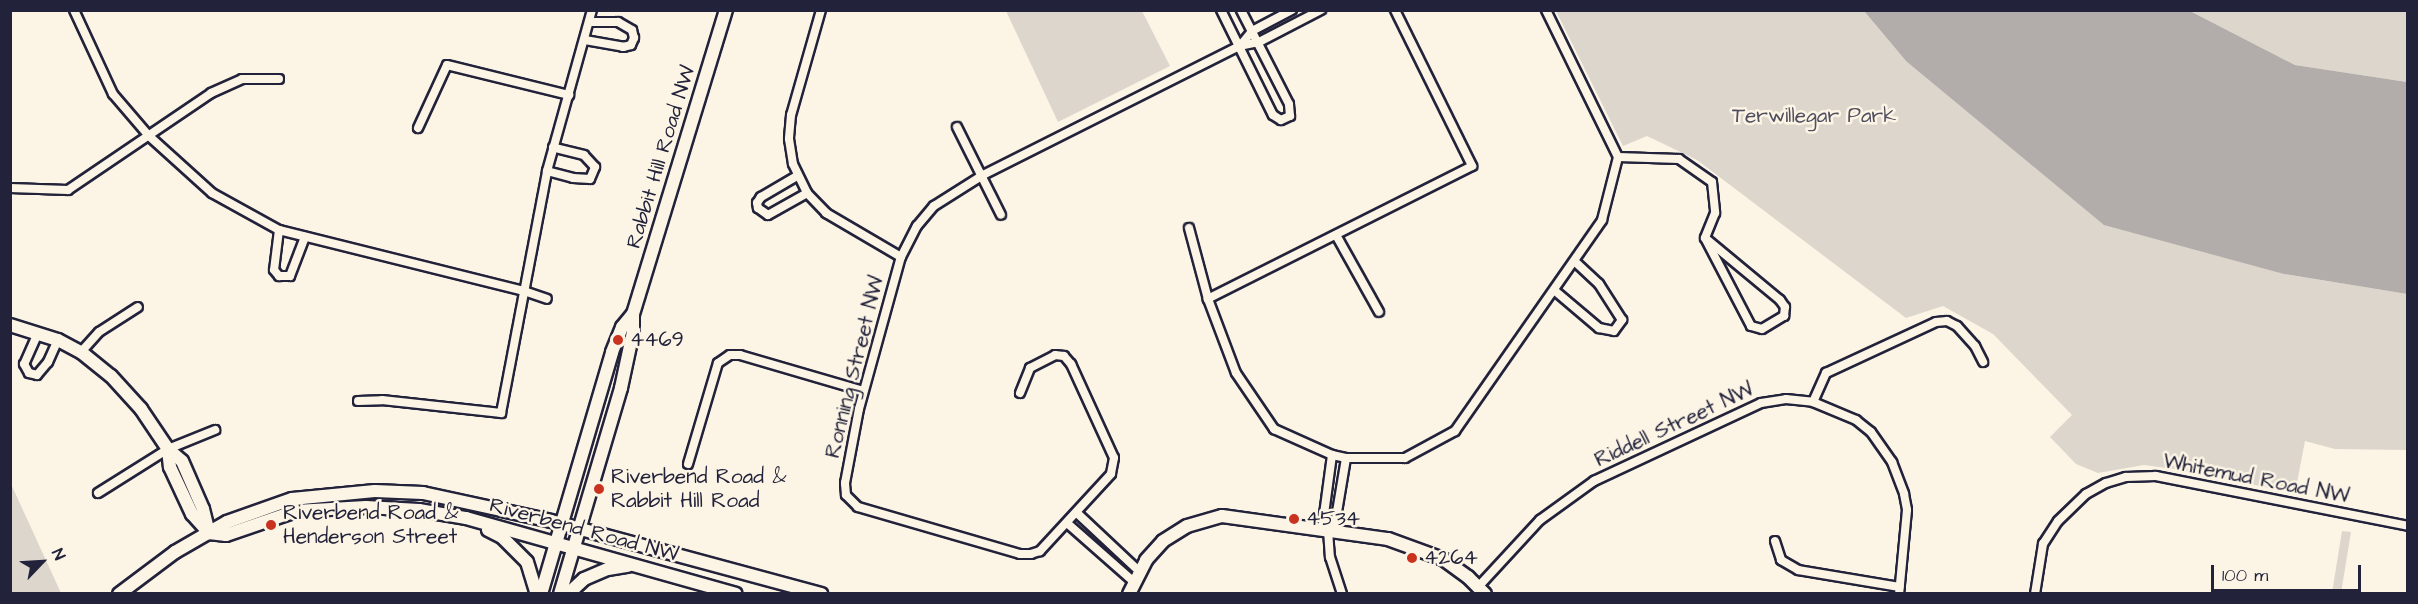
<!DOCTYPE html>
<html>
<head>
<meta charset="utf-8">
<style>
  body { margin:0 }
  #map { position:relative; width:2418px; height:604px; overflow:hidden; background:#fcf5e5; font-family:"Architects Daughter",sans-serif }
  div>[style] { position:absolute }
  .green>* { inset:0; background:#dcd6cc }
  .water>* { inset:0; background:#b2adab }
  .roads { filter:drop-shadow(2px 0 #22223b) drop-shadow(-2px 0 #22223b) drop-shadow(0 2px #22223b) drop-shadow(0 -2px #22223b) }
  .street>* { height:8px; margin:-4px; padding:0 4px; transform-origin:4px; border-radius:4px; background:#fcf5e5 }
  .secondary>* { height:12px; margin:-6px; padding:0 6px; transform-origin:6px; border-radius:6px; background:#fcf5e5 }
  .dots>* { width:16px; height:16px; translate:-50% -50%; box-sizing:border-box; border:3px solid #fcf5e5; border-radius:50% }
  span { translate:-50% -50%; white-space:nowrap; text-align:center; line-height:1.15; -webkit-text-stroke:5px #fcf5e5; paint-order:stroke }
  .park-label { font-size:21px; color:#504f5f }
  .street-label { font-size:21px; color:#22223b }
  .poi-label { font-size:21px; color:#22223b }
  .left { translate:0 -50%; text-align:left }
  .frame { position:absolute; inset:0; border:12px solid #22223b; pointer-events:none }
  .north { position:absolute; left:12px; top:532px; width:60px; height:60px; -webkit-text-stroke:4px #fcf5e5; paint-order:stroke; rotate:65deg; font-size:16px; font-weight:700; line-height:24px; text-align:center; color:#22223b }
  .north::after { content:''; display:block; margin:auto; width:21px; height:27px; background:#22223b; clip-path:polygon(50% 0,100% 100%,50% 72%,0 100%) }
  .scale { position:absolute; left:2211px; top:565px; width:150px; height:27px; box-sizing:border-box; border:3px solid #22223b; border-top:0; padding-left:8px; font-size:18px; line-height:21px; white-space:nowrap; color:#22223b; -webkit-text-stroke:4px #fcf5e5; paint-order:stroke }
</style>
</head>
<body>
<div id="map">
  <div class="green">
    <div style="clip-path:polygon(1006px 11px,1142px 11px,1170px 66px,1058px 122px)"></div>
    <div style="clip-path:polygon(1556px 11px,1864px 11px,1906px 61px,2284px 274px,2407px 294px,2407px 450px,2335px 449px,2305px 441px,2295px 493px,2174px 469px,2144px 465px,2098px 473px,2076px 464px,2050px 437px,2072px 415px,1993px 334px,1943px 306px,1906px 318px,1697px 160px,1647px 136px,1623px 146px)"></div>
    <div style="clip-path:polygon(2190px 11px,2407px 11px,2407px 82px,2295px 65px)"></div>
    <div style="clip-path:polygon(11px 484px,61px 593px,11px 593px)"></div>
    <div style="clip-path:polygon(2342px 531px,2351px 532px,2341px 593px,2332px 593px)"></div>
  </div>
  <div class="water">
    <div style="clip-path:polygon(1864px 11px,2190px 11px,2295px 65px,2407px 82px,2407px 294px,2284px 274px,2104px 225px,1906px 61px)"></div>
  </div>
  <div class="roads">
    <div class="street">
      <div style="left:74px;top:10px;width:93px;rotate:65.1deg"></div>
      <div style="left:113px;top:94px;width:55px;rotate:49.4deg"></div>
      <div style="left:149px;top:136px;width:85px;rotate:42.1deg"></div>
      <div style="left:212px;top:193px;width:77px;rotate:28.9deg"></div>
      <div style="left:279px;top:230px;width:252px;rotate:14deg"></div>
      <div style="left:524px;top:291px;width:24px;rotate:19deg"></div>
      <div style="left:821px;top:10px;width:109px;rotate:105.9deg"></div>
      <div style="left:791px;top:115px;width:24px;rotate:95deg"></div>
      <div style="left:789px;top:139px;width:25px;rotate:81deg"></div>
      <div style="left:793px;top:164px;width:32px;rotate:64deg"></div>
      <div style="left:807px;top:193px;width:28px;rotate:46deg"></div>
      <div style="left:826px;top:213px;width:87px;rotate:30.4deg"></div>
      <div style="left:1221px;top:10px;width:117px;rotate:63.7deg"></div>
      <div style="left:1273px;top:115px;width:9px;rotate:32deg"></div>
      <div style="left:1281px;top:120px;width:10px;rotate:-24deg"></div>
      <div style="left:1290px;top:116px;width:12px;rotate:-95deg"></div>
      <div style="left:1289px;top:104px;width:106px;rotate:-117.1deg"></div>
      <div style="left:1395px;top:10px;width:174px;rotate:63.7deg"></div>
      <div style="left:1472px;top:166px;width:296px;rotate:153.3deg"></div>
      <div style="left:1208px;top:299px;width:79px;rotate:69.3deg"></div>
      <div style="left:1236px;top:373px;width:68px;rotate:55.8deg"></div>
      <div style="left:1274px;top:429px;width:64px;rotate:24.1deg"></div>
      <div style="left:1332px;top:455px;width:14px;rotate:12deg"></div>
      <div style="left:1346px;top:458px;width:59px"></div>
      <div style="left:1405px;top:458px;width:57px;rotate:-28.4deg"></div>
      <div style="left:1455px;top:431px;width:257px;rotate:-55.1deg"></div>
      <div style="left:1602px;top:220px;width:65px;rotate:-75.7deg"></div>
      <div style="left:1618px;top:157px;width:164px;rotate:-116.1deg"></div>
      <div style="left:585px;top:40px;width:39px;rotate:10deg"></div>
      <div style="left:623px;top:47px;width:8px;rotate:-14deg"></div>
      <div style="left:631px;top:45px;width:8px;rotate:-67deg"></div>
      <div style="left:634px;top:38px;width:8px;rotate:-104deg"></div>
      <div style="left:632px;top:30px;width:16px;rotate:-150deg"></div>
      <div style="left:618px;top:22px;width:29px;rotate:180deg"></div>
      <div style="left:1240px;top:46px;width:19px;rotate:-51deg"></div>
      <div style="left:1252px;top:31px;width:45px;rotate:-27.7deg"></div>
      <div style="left:957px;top:127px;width:98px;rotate:63.4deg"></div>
      <div style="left:418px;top:128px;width:69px;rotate:-65.3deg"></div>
      <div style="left:447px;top:65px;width:126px;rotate:13.8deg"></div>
      <div style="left:1618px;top:157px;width:61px;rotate:1.9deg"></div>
      <div style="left:1679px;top:159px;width:40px;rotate:34.9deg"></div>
      <div style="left:1712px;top:182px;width:31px;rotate:84deg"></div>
      <div style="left:1715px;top:213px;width:27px;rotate:112deg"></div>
      <div style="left:1705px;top:238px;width:99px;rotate:62.4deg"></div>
      <div style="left:1751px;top:326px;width:11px;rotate:15deg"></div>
      <div style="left:1762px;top:329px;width:26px;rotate:-31deg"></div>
      <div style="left:1784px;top:316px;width:9px;rotate:-84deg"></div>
      <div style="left:1785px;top:307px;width:9px;rotate:-126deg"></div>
      <div style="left:1780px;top:300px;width:97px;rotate:-140.4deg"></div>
      <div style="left:547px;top:171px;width:27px;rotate:15deg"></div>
      <div style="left:573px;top:178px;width:17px;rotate:3deg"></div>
      <div style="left:590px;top:179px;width:13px;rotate:-67deg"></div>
      <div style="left:595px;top:167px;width:16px;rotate:-133deg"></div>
      <div style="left:584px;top:155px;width:32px;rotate:-166deg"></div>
      <div style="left:797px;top:176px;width:42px;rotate:149.7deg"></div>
      <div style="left:761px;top:197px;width:7px;rotate:124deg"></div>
      <div style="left:757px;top:203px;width:5px;rotate:79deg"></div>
      <div style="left:758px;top:208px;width:12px;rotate:35deg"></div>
      <div style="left:768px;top:215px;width:45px;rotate:-29.4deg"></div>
      <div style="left:10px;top:188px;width:58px;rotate:2deg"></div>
      <div style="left:68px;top:190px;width:173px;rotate:-34.1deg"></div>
      <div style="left:211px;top:93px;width:34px;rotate:-24deg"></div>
      <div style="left:242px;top:79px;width:37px"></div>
      <div style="left:1189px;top:228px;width:73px;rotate:75deg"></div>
      <div style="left:279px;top:230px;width:40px;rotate:97.1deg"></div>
      <div style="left:274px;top:270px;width:8px;rotate:50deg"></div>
      <div style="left:279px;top:276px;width:11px"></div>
      <div style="left:290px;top:276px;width:42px;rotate:-69deg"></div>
      <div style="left:1336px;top:235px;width:88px;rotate:60.8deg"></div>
      <div style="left:1554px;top:290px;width:59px;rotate:40.2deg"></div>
      <div style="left:1599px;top:328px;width:15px;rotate:11deg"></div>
      <div style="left:1614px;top:331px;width:14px;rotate:-54deg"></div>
      <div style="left:1622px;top:320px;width:43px;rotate:-122.6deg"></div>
      <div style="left:1599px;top:284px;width:33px;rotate:-137deg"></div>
      <div style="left:38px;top:333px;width:34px;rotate:114deg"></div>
      <div style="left:24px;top:364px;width:10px;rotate:61deg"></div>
      <div style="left:29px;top:373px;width:8px;rotate:14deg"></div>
      <div style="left:37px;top:375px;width:17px;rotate:-50deg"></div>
      <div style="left:48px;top:362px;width:24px;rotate:-66deg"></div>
      <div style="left:81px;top:352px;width:27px;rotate:-48deg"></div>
      <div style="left:99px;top:332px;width:46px;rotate:-32.7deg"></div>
      <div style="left:1020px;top:393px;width:27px;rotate:-68deg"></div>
      <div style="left:1030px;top:368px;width:28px;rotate:-27deg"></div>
      <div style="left:1055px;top:355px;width:9px;rotate:6deg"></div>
      <div style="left:1064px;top:356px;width:11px;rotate:49deg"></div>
      <div style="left:1071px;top:364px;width:103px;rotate:65.4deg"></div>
      <div style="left:1114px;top:458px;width:16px;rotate:101deg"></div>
      <div style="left:1111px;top:474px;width:105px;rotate:132.7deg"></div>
      <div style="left:1040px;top:551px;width:9px;rotate:162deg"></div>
      <div style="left:1031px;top:554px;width:11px;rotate:180deg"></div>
      <div style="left:1020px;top:554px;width:169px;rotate:-163.8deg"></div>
      <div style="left:858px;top:507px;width:17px;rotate:-135deg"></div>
      <div style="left:846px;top:495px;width:12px;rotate:-95deg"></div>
      <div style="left:845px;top:483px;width:75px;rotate:-79.3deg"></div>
      <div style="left:859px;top:409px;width:158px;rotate:-74.6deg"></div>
      <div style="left:901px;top:257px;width:35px;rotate:-63deg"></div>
      <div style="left:917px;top:226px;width:26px;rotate:-50deg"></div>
      <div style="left:934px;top:206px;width:58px;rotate:-32.3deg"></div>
      <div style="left:983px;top:175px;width:287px;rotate:-26.7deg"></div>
      <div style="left:1239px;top:46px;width:20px;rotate:-11deg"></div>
      <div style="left:1259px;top:42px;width:70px;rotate:-27.3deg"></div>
      <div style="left:358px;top:401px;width:24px;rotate:-2deg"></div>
      <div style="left:382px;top:400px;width:120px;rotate:6.2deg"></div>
      <div style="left:501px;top:413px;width:246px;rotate:-79.2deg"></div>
      <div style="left:547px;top:171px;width:167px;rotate:-74.4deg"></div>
      <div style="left:1813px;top:402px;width:47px;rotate:22.7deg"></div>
      <div style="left:1856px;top:420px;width:19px;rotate:39deg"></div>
      <div style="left:1871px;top:432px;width:37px;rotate:55deg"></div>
      <div style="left:1892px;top:462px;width:34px;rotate:69deg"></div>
      <div style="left:1904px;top:494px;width:16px;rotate:79deg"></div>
      <div style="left:1907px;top:510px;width:84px;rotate:95.4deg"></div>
      <div style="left:688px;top:464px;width:105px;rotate:-73.5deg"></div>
      <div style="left:718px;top:363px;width:14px;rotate:-34deg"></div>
      <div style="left:730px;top:355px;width:10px"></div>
      <div style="left:740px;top:355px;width:128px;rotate:16.3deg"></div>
      <div style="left:98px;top:493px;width:83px;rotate:-32.2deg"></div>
      <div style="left:168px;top:449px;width:51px;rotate:-22deg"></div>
      <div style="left:1077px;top:513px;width:85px;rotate:43.1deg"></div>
      <div style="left:1067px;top:523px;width:89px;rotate:41.4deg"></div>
      <div style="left:1322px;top:529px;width:75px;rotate:-82.3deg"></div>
      <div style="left:1328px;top:530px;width:27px;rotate:86deg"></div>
      <div style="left:1330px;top:557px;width:39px;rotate:72deg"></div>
      <div style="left:1334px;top:530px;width:73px;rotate:-80.5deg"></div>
      <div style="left:1775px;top:541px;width:20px;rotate:72deg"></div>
      <div style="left:1781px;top:560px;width:20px;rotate:30deg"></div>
      <div style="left:1798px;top:570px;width:103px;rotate:9.5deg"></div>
      <div style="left:1479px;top:586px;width:90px;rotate:-47.3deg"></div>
      <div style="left:1540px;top:520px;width:67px;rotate:-35.8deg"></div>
      <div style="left:1594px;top:481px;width:184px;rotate:-25deg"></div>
      <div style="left:1761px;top:403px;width:25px;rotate:-9deg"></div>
      <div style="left:1786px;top:399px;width:27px;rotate:6deg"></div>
      <div style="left:1813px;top:402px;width:32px;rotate:-66deg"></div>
      <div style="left:1826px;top:373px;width:121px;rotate:-24.9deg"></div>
      <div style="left:1936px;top:322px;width:11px;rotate:-5deg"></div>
      <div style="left:1947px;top:321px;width:11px;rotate:27deg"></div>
      <div style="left:1957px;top:326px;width:27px;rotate:48deg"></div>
      <div style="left:1975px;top:346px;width:18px;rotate:63deg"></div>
      <div style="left:2035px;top:594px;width:51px;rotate:-80.9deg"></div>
      <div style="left:2043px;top:544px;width:27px;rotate:-57deg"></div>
      <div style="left:2058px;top:521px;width:39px;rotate:-44deg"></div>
      <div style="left:2086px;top:494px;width:23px;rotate:-29deg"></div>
      <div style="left:2106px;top:483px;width:21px;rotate:-17deg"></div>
      <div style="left:2126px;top:477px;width:30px;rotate:-2deg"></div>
      <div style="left:2156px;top:476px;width:257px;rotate:11.2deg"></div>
    </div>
    <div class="secondary">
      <div style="left:10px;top:325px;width:50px;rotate:17.4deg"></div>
      <div style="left:58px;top:340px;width:26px;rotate:28deg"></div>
      <div style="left:81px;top:352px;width:38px;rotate:39deg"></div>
      <div style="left:111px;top:376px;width:45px;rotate:47.7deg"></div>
      <div style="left:141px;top:409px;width:48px;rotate:56deg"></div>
      <div style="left:168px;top:449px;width:18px;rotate:41deg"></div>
      <div style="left:182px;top:461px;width:52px;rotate:66.4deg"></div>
      <div style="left:203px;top:509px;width:25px;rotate:76deg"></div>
      <div style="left:168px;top:449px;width:18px;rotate:84deg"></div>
      <div style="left:170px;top:467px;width:52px;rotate:64.9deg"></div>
      <div style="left:192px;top:514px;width:24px;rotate:48deg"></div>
      <div style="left:488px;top:530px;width:16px;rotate:27deg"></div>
      <div style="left:502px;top:537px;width:35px;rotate:45deg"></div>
      <div style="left:527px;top:562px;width:34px;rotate:73deg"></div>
      <div style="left:209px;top:533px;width:17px;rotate:7deg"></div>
      <div style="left:226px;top:535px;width:74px;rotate:-18.9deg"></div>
      <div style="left:296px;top:511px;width:70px;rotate:-3.3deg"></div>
      <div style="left:366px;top:507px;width:53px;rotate:3.2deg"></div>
      <div style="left:419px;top:510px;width:48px;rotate:9.7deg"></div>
      <div style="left:466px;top:518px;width:280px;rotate:15.7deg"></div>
      <div style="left:119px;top:594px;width:70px;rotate:-36.9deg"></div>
      <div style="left:175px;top:552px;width:60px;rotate:-30deg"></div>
      <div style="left:227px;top:522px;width:69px;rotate:-19.5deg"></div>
      <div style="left:292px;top:499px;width:83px;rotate:-5.5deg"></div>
      <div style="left:375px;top:491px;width:48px;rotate:2.4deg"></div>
      <div style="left:423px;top:493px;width:131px;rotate:12.3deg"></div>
      <div style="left:551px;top:521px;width:280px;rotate:15.1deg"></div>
      <div style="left:541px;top:594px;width:252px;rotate:-73.6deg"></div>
      <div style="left:612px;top:352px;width:27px;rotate:-68deg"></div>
      <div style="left:622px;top:327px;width:17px;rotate:-50deg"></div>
      <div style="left:560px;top:594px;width:215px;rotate:-73.5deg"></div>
      <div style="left:621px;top:388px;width:57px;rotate:-77.9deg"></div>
      <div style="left:633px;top:332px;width:18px;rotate:-90deg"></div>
      <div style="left:633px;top:314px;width:318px;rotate:-73deg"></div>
      <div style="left:568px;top:594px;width:22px;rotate:-43deg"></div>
      <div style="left:584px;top:579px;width:26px;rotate:-23deg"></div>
      <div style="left:608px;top:569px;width:20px;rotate:-9deg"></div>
      <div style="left:1129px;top:594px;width:38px;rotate:-63deg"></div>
      <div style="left:1146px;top:560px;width:25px;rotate:-48deg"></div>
      <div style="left:1163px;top:541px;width:28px;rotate:-32deg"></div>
      <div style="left:1187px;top:526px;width:36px;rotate:-16deg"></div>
      <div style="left:1222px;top:516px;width:168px;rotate:7.9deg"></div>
      <div style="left:1388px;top:539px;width:59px;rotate:20deg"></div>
      <div style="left:1443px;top:559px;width:31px;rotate:36deg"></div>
      <div style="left:1468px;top:577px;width:24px;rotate:45deg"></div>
    </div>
  </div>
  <div class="dots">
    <div style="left:618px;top:340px;background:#c8321e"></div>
    <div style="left:599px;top:489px;background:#c8321e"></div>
    <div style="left:1294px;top:519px;background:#c8321e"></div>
    <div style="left:271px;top:525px;background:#c8321e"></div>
    <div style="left:1412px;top:558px;background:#c8321e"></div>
  </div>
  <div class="park-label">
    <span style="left:1814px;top:116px">Terwillegar Park</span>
  </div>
  <div class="street-label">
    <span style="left:661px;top:157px;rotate:-73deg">Rabbit Hill Road NW</span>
    <span style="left:855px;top:367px;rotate:-76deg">Ronning Street NW</span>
    <span style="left:1674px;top:425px;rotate:-25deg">Riddell Street NW</span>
    <span style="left:2256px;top:479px;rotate:11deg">Whitemud Road NW</span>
    <span style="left:584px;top:530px;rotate:15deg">Riverbend Road NW</span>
  </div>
  <div class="poi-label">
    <span class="left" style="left:630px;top:340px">4469</span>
    <span class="left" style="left:611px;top:489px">Riverbend Road &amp;<br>Rabbit Hill Road</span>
    <span class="left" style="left:283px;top:525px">Riverbend Road &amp;<br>Henderson Street</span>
    <span class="left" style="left:1306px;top:519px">4534</span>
    <span class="left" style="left:1424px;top:558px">4264</span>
  </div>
  <div class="frame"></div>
  <div class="north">N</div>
  <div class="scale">100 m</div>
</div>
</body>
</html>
